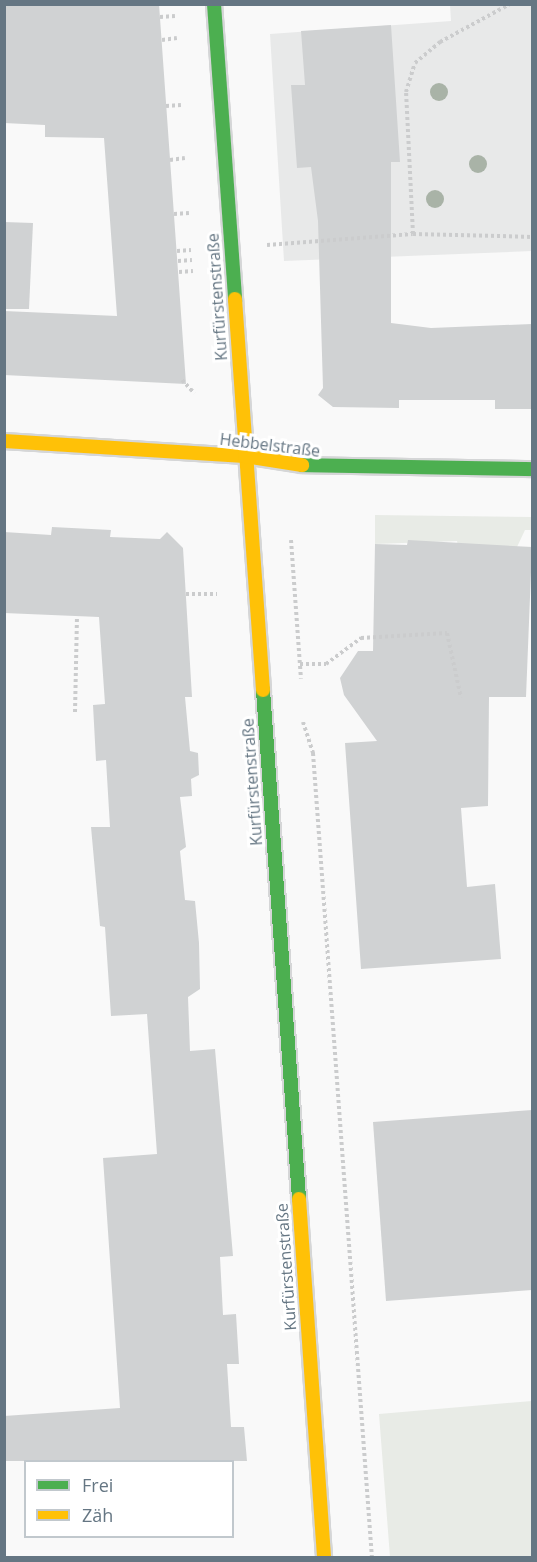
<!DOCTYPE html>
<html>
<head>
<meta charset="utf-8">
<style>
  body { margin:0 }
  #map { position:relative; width:537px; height:1562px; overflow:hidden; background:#f9f9f9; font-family:"Open Sans",sans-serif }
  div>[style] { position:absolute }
  .built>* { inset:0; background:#e8e9e9 }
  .green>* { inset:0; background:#e8ebe6 }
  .building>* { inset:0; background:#d0d2d3 }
  .path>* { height:4px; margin-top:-2px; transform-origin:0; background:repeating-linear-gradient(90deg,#cbcccd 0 3px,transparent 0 6px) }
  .roads { filter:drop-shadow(2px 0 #d5d6d7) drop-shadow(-2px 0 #d5d6d7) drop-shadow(0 2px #d5d6d7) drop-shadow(0 -2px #d5d6d7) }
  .fast>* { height:14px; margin:-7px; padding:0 7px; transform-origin:7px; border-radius:7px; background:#4caf50 }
  .slow>* { height:14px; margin:-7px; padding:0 7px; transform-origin:7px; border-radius:7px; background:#ffc107 }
  .trees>* { width:18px; height:18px; margin:-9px; border-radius:50%; background:#a9b3a7 }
  span { translate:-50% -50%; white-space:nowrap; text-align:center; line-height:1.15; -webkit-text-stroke:6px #fff; paint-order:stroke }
  .street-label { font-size:16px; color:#657683 }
  .frame { position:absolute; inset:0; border:6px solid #657683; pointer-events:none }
  .legend { position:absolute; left:24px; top:1460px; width:210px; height:78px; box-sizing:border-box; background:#fff; border:2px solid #c1c8cd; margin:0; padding:8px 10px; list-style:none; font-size:18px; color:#657683 }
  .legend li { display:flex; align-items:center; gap:12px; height:30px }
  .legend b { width:30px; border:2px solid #c1c8cd }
</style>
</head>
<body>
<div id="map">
  <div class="built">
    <div style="clip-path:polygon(450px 5px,532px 5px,532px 251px,284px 261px,270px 34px,451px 21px)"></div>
  </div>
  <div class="green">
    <div style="clip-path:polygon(375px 515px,532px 517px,532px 530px,525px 530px,517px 547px,458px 546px,457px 541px,375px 544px)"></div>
    <div style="clip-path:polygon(532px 1401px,532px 1557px,390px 1557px,379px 1414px)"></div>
  </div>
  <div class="building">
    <div style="clip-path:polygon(4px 4px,159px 4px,186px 384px,4px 375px,4px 311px,117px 316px,104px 138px,45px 137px,45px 125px,4px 123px)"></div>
    <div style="clip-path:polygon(391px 25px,400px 162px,391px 162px,391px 323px,431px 328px,532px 324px,532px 409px,495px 409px,495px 400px,399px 400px,399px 408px,333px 407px,318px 395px,323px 388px,318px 221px,311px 167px,297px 168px,291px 85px,305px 85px,301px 31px)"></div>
    <div style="clip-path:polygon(4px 222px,33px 223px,29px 309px,4px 309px)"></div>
    <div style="clip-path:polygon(52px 527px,111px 530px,110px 537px,160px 539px,167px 532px,183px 548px,192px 697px,185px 697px,190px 751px,198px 753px,199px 775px,191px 779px,192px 796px,180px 797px,186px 847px,180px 851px,185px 900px,195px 901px,199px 943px,200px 989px,188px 997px,190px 1051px,215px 1049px,233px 1256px,220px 1257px,223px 1315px,236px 1314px,239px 1364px,227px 1364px,231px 1427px,244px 1427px,247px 1461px,4px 1461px,4px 1416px,120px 1408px,103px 1158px,157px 1154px,147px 1014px,111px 1016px,105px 927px,100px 926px,91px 827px,110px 827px,106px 760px,96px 761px,93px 705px,105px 704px,99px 617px,4px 613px,4px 532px,51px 535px)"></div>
    <div style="clip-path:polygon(408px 540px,532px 547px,526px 697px,489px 697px,488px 806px,461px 808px,467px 887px,495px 884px,501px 959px,361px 969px,345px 743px,377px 741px,344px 695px,340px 678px,358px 651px,373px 651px,375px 544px,407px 545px)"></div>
    <div style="clip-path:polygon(532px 1110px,532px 1290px,386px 1301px,373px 1122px)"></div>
  </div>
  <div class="path">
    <div style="left:160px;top:17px;width:15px;rotate:-4deg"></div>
    <div style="left:162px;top:40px;width:15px;rotate:-8deg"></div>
    <div style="left:166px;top:106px;width:15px;rotate:-4deg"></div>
    <div style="left:170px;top:160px;width:15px;rotate:-8deg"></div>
    <div style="left:174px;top:214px;width:15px;rotate:-4deg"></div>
    <div style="left:413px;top:234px;width:119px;rotate:1.4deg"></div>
    <div style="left:267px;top:245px;width:146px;rotate:-4.3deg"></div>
    <div style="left:413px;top:234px;width:142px;rotate:-92.8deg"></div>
    <div style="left:406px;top:92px;width:30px;rotate:-73deg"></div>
    <div style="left:415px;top:63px;width:33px;rotate:-40deg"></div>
    <div style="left:440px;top:42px;width:80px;rotate:-28.5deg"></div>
    <div style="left:177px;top:251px;width:14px;rotate:-4deg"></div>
    <div style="left:178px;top:261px;width:14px;rotate:-4deg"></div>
    <div style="left:179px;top:272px;width:14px;rotate:-4deg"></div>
    <div style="left:182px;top:380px;width:18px;rotate:47deg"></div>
    <div style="left:291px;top:540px;width:139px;rotate:85.9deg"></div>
    <div style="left:186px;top:594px;width:31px"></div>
    <div style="left:300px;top:664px;width:26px"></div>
    <div style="left:326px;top:664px;width:44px;rotate:-36.6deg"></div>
    <div style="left:361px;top:638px;width:86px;rotate:-3.3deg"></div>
    <div style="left:447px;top:633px;width:66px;rotate:77.8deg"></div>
    <div style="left:75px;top:712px;width:96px;rotate:-88.8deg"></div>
    <div style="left:303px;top:722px;width:33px;rotate:72deg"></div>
    <div style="left:313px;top:753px;width:807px;rotate:85.81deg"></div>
  </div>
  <div class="roads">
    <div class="fast">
      <div style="left:214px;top:4px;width:296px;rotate:85.9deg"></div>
      <div style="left:302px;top:465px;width:230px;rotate:1deg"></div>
      <div style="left:263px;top:690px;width:510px;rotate:85.95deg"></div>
    </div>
    <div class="slow">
      <div style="left:235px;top:299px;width:392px;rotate:85.9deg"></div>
      <div style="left:4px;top:441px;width:241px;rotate:3.6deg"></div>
      <div style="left:245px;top:456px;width:58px;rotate:9deg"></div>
      <div style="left:299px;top:1199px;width:360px;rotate:86deg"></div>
    </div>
  </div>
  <div class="trees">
    <div style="left:439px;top:92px"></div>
    <div style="left:478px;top:164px"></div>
    <div style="left:435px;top:199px"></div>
  </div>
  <div class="street-label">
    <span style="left:217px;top:297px;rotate:-94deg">Kurfürstenstraße</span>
    <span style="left:270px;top:445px;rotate:7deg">Hebbelstraße</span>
    <span style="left:252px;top:782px;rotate:-94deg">Kurfürstenstraße</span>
    <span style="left:286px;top:1267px;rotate:-94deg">Kurfürstenstraße</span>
  </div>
  <div class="frame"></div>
  <ul class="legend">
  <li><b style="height:8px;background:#4caf50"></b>Frei</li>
  <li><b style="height:8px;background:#ffc107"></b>Zäh</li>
  </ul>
</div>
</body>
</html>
